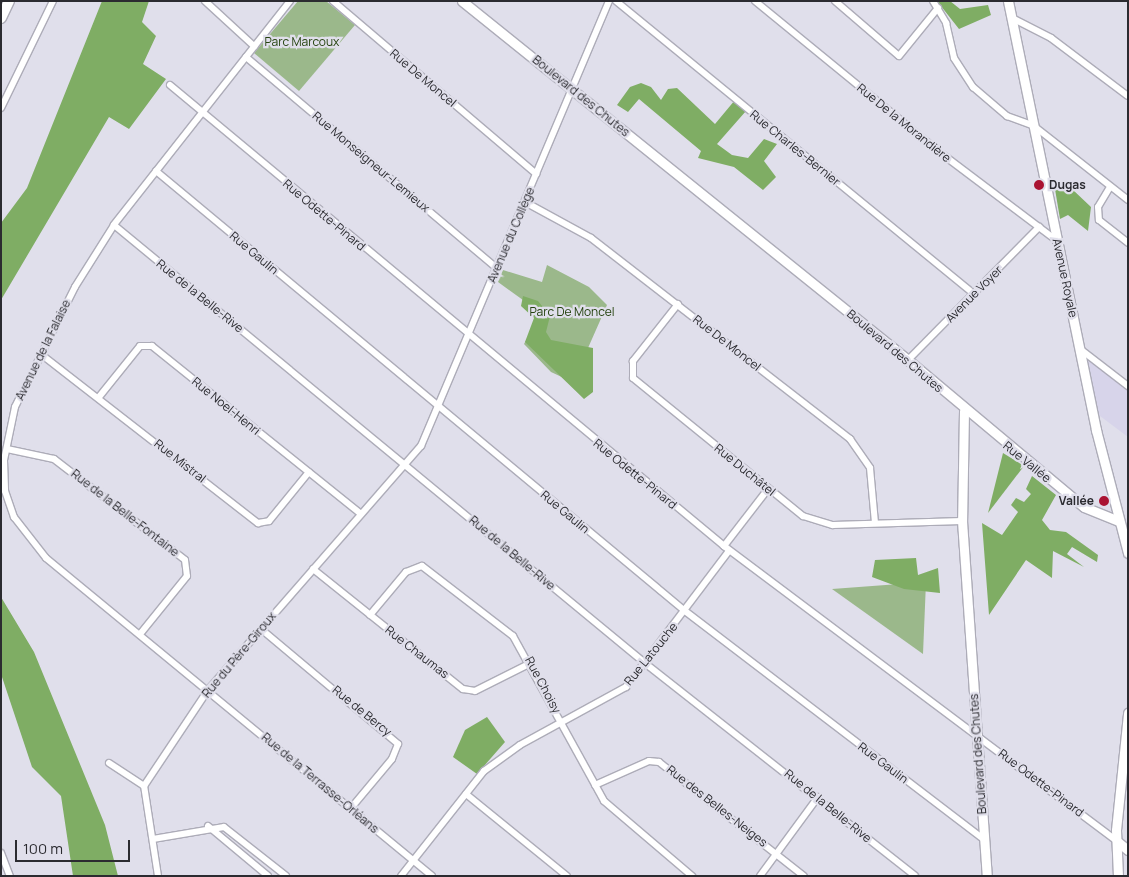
<!DOCTYPE html>
<html>
<head>
<meta charset="utf-8">
<style>
  body { margin:0 }
  #map { position:relative; width:1129px; height:877px; overflow:hidden; background:#e0dfeb; font-family:Manrope,sans-serif }
  div>[style] { position:absolute }
  .industrial>* { inset:0; background:#d7d4ea }
  .green>* { inset:0; background:#9bb88b }
  .forest>* { inset:0; background:#7fad64 }
  .roads { filter:drop-shadow(1px 0 #adacb8) drop-shadow(-1px 0 #adacb8) drop-shadow(0 1px #adacb8) drop-shadow(0 -1px #adacb8) }
  .street>* { height:6px; margin:-3px; padding:0 3px; transform-origin:3px; border-radius:3px; background:#fff }
  .secondary>* { height:9px; margin:-4.5px; padding:0 4.5px; transform-origin:4.5px; border-radius:4.5px; background:#fff }
  .primary>* { height:10px; margin:-5px; padding:0 5px; transform-origin:5px; border-radius:5px; background:#fff }
  .dots>* { width:14px; height:14px; translate:-50% -50%; box-sizing:border-box; border:2px solid #e0dfeb; border-radius:50% }
  span { translate:-50% -50%; white-space:nowrap; text-align:center; line-height:1.15; -webkit-text-stroke:4.5px #e0dfeb; paint-order:stroke }
  .park-label { font-size:12px; color:#24420e }
  .street-label { font-size:12px; color:#2b2b30 }
  .poi-label { font-size:12px; color:#2b2b30; font-weight:700 }
  .left { translate:0 -50%; text-align:left }
  .right { translate:-100% -50%; text-align:right }
  .frame { position:absolute; inset:0; border:2px solid #2b2b30; pointer-events:none }
  .scale { position:absolute; left:15px; top:840px; width:115px; height:22px; box-sizing:border-box; border:2px solid #2b2b30; border-top:0; padding-left:6px; font-size:15px; line-height:18px; white-space:nowrap; color:#2b2b30; -webkit-text-stroke:4px #e0dfeb; paint-order:stroke }
</style>
</head>
<body>
<div id="map">
  <div class="industrial">
    <div style="clip-path:polygon(1080px 349px,1128px 386px,1128px 437px,1092px 410px)"></div>
  </div>
  <div class="green">
    <div style="clip-path:polygon(298px 1px,326px 1px,355px 25px,299px 91px,254px 53px)"></div>
    <div style="clip-path:polygon(547px 265px,589px 287px,607px 305px,588px 348px,581px 386px,551px 372px,524px 344px,541px 313px,498px 282px,503px 270px,542px 282px)"></div>
    <div style="clip-path:polygon(926px 582px,923px 654px,832px 589px)"></div>
  </div>
  <div class="forest">
    <div style="clip-path:polygon(102px 1px,149px 1px,142px 22px,156px 36px,143px 64px,166px 79px,129px 129px,109px 117px,1px 300px,1px 223px,27px 188px)"></div>
    <div style="clip-path:polygon(937px 1px,950px 1px,960px 9px,988px 5px,991px 15px,959px 29px)"></div>
    <div style="clip-path:polygon(641px 83px,651px 87px,661px 100px,668px 89px,677px 88px,715px 124px,735px 100px,746px 111px,717px 144px,732px 155px,748px 158px,764px 139px,777px 144px,764px 161px,776px 177px,763px 190px,734px 167px,698px 158px,701px 151px,639px 99px,628px 112px,617px 105px,630px 87px)"></div>
    <div style="clip-path:polygon(1055px 189px,1072px 189px,1091px 207px,1088px 231px,1068px 215px,1060px 219px)"></div>
    <div style="clip-path:polygon(523px 296px,538px 301px,550px 316px,546px 332px,551px 340px,593px 348px,593px 392px,584px 399px,525px 342px,534px 318px,521px 306px)"></div>
    <div style="clip-path:polygon(1003px 453px,1024px 466px,988px 513px)"></div>
    <div style="clip-path:polygon(1032px 476px,1056px 495px,1042px 520px,1050px 530px,1066px 532px,1098px 555px,1097px 562px,1072px 547px,1067px 554px,1084px 567px,1053px 551px,1052px 578px,1026px 560px,989px 615px,982px 523px,1002px 535px,1018px 512px,1011px 505px,1016px 498px,1024px 502px,1031px 494px,1026px 489px)"></div>
    <div style="clip-path:polygon(916px 558px,918px 575px,938px 568px,940px 593px,904px 589px,872px 577px,875px 560px)"></div>
    <div style="clip-path:polygon(1px 597px,34px 652px,105px 825px,118px 876px,73px 876px,61px 796px,32px 767px,1px 674px)"></div>
    <div style="clip-path:polygon(487px 717px,505px 742px,477px 774px,453px 757px,465px 730px)"></div>
  </div>
  <div class="roads">
    <div class="street">
      <div style="left:205px;top:1px;width:67px;rotate:42.6deg"></div>
      <div style="left:290px;top:1px;width:285px;rotate:128.2deg"></div>
      <div style="left:114px;top:225px;width:73px;rotate:122.2deg"></div>
      <div style="left:75px;top:287px;width:134px;rotate:116.6deg"></div>
      <div style="left:15px;top:407px;width:54px;rotate:101.7deg"></div>
      <div style="left:4px;top:460px;width:31px;rotate:88deg"></div>
      <div style="left:5px;top:491px;width:28px;rotate:71deg"></div>
      <div style="left:14px;top:517px;width:52px;rotate:52deg"></div>
      <div style="left:46px;top:558px;width:500px;rotate:39.48deg"></div>
      <div style="left:333px;top:1px;width:267px;rotate:40.4deg"></div>
      <div style="left:616px;top:1px;width:463px;rotate:39.3deg"></div>
      <div style="left:755px;top:1px;width:242px;rotate:39.3deg"></div>
      <div style="left:942px;top:154px;width:143px;rotate:37deg"></div>
      <div style="left:835px;top:1px;width:84px;rotate:40.7deg"></div>
      <div style="left:899px;top:56px;width:62px;rotate:-50.9deg"></div>
      <div style="left:933px;top:1px;width:26px;rotate:59deg"></div>
      <div style="left:946px;top:23px;width:36px;rotate:77deg"></div>
      <div style="left:954px;top:58px;width:35px;rotate:57deg"></div>
      <div style="left:973px;top:87px;width:45px;rotate:40.5deg"></div>
      <div style="left:1007px;top:116px;width:29px;rotate:20deg"></div>
      <div style="left:1034px;top:126px;width:120px;rotate:38.2deg"></div>
      <div style="left:1012px;top:18px;width:44px;rotate:27.1deg"></div>
      <div style="left:1051px;top:38px;width:96px;rotate:37deg"></div>
      <div style="left:246px;top:57px;width:328px;rotate:40.1deg"></div>
      <div style="left:170px;top:85px;width:721px;rotate:39.76deg"></div>
      <div style="left:724px;top:546px;width:493px;rotate:36.9deg"></div>
      <div style="left:1px;top:108px;width:119px;rotate:-64.1deg"></div>
      <div style="left:156px;top:171px;width:688px;rotate:39.75deg"></div>
      <div style="left:685px;top:611px;width:377px;rotate:37.4deg"></div>
      <div style="left:1110px;top:187px;width:23px;rotate:121deg"></div>
      <div style="left:1098px;top:207px;width:13px;rotate:86deg"></div>
      <div style="left:1099px;top:220px;width:37px;rotate:38deg"></div>
      <div style="left:525px;top:202px;width:75px;rotate:28.6deg"></div>
      <div style="left:591px;top:238px;width:328px;rotate:37.8deg"></div>
      <div style="left:850px;top:439px;width:35px;rotate:55deg"></div>
      <div style="left:870px;top:468px;width:55px;rotate:84.8deg"></div>
      <div style="left:114px;top:225px;width:690px;rotate:39.53deg"></div>
      <div style="left:646px;top:664px;width:342px;rotate:38.2deg"></div>
      <div style="left:678px;top:304px;width:73px;rotate:128.3deg"></div>
      <div style="left:633px;top:361px;width:17px;rotate:90deg"></div>
      <div style="left:633px;top:378px;width:219px;rotate:39.1deg"></div>
      <div style="left:803px;top:516px;width:31px;rotate:17deg"></div>
      <div style="left:833px;top:525px;width:129px;rotate:-1.8deg"></div>
      <div style="left:1080px;top:349px;width:61px;rotate:37.6deg"></div>
      <div style="left:42px;top:355px;width:274px;rotate:37.9deg"></div>
      <div style="left:258px;top:523px;width:11px;rotate:-10deg"></div>
      <div style="left:269px;top:521px;width:63px;rotate:-50.8deg"></div>
      <div style="left:908px;top:360px;width:187px;rotate:-45.4deg"></div>
      <div style="left:99px;top:397px;width:65px;rotate:-51.2deg"></div>
      <div style="left:140px;top:346px;width:12px"></div>
      <div style="left:152px;top:346px;width:268px;rotate:38.8deg"></div>
      <div style="left:7px;top:449px;width:48px;rotate:12deg"></div>
      <div style="left:54px;top:459px;width:165px;rotate:37.6deg"></div>
      <div style="left:185px;top:560px;width:16px;rotate:83deg"></div>
      <div style="left:187px;top:576px;width:75px;rotate:129deg"></div>
      <div style="left:724px;top:546px;width:72px;rotate:-52.3deg"></div>
      <div style="left:313px;top:569px;width:192px;rotate:38.7deg"></div>
      <div style="left:463px;top:689px;width:12px;rotate:9deg"></div>
      <div style="left:475px;top:691px;width:63px;rotate:-26.6deg"></div>
      <div style="left:370px;top:615px;width:56px;rotate:-50.1deg"></div>
      <div style="left:406px;top:572px;width:17px;rotate:-21deg"></div>
      <div style="left:422px;top:566px;width:115px;rotate:37.6deg"></div>
      <div style="left:513px;top:636px;width:188px;rotate:61.1deg"></div>
      <div style="left:604px;top:801px;width:116px;rotate:40.4deg"></div>
      <div style="left:261px;top:629px;width:179px;rotate:40deg"></div>
      <div style="left:398px;top:744px;width:16px;rotate:112deg"></div>
      <div style="left:392px;top:759px;width:64px;rotate:129.9deg"></div>
      <div style="left:109px;top:763px;width:42px;rotate:33.3deg"></div>
      <div style="left:595px;top:785px;width:59px;rotate:-24deg"></div>
      <div style="left:649px;top:761px;width:10px;rotate:6deg"></div>
      <div style="left:659px;top:762px;width:184px;rotate:38.2deg"></div>
      <div style="left:466px;top:794px;width:130px;rotate:39.1deg"></div>
      <div style="left:208px;top:826px;width:78px;rotate:39.8deg"></div>
      <div style="left:153px;top:839px;width:72px;rotate:-9.6deg"></div>
      <div style="left:224px;top:827px;width:79px;rotate:38.3deg"></div>
      <div style="left:1px;top:853px;width:25px;rotate:69deg"></div>
      <div style="left:158px;top:876px;width:91px;rotate:-98.8deg"></div>
      <div style="left:144px;top:786px;width:115px;rotate:-56.3deg"></div>
      <div style="left:208px;top:690px;width:324px;rotate:-48.9deg"></div>
      <div style="left:421px;top:446px;width:483px;rotate:-67.1deg"></div>
      <div style="left:401px;top:876px;width:134px;rotate:-51.7deg"></div>
      <div style="left:484px;top:771px;width:44px;rotate:-35.8deg"></div>
      <div style="left:520px;top:745px;width:121px;rotate:-28.7deg"></div>
      <div style="left:626px;top:687px;width:171px;rotate:-52.9deg"></div>
      <div style="left:760px;top:876px;width:98px;rotate:-53.7deg"></div>
    </div>
    <div class="secondary">
      <div style="left:462px;top:1px;width:573px;rotate:38.83deg"></div>
      <div style="left:908px;top:360px;width:229px;rotate:39.9deg"></div>
      <div style="left:1084px;top:507px;width:38px;rotate:22deg"></div>
      <div style="left:1008px;top:1px;width:438px;rotate:78.4deg"></div>
      <div style="left:1096px;top:430px;width:127px;rotate:75.4deg"></div>
      <div style="left:964px;top:411px;width:110px;rotate:91deg"></div>
      <div style="left:962px;top:521px;width:356px;rotate:86deg"></div>
      <div style="left:1118px;top:842px;width:13px;rotate:39deg"></div>
      <div style="left:1118px;top:876px;width:46px;rotate:-92.5deg"></div>
      <div style="left:1116px;top:830px;width:118px;rotate:-84.1deg"></div>
    </div>
    <div class="primary">
      <div style="left:1px;top:18px;width:19px;rotate:-65deg"></div>
    </div>
  </div>
  <div class="dots">
    <div style="left:1039px;top:185px;background:#aa1332"></div>
    <div style="left:1104px;top:501px;background:#aa1332"></div>
  </div>
  <div class="park-label">
    <span style="left:302px;top:42px">Parc Marcoux</span>
    <span style="left:572px;top:312px">Parc De Moncel</span>
  </div>
  <div class="street-label">
    <span style="left:423px;top:78px;rotate:40deg">Rue De Moncel</span>
    <span style="left:581px;top:96px;rotate:39deg">Boulevard des Chutes</span>
    <span style="left:904px;top:123px;rotate:39deg">Rue De la Morandière</span>
    <span style="left:795px;top:148px;rotate:39deg">Rue Charles-Bernier</span>
    <span style="left:371px;top:162px;rotate:40deg">Rue Monseigneur-Lemieux</span>
    <span style="left:324px;top:215px;rotate:40deg">Rue Odette-Pinard</span>
    <span style="left:511px;top:235px;rotate:-67deg">Avenue du Collège</span>
    <span style="left:254px;top:253px;rotate:40deg">Rue Gaulin</span>
    <span style="left:1065px;top:278px;rotate:78deg">Avenue Royale</span>
    <span style="left:974px;top:294px;rotate:-45deg">Avenue Voyer</span>
    <span style="left:200px;top:296px;rotate:39deg">Rue de la Belle-Rive</span>
    <span style="left:727px;top:343px;rotate:38deg">Rue De Moncel</span>
    <span style="left:43px;top:350px;rotate:-64deg">Avenue de la Falaise</span>
    <span style="left:895px;top:351px;rotate:40deg">Boulevard des Chutes</span>
    <span style="left:226px;top:406px;rotate:39deg">Rue Noel-Henri</span>
    <span style="left:180px;top:461px;rotate:38deg">Rue Mistral</span>
    <span style="left:1027px;top:462px;rotate:39deg">Rue Vallée</span>
    <span style="left:745px;top:470px;rotate:39deg">Rue Duchâtel</span>
    <span style="left:635px;top:474px;rotate:39deg">Rue Odette-Pinard</span>
    <span style="left:565px;top:512px;rotate:40deg">Rue Gaulin</span>
    <span style="left:125px;top:513px;rotate:38deg">Rue de la Belle-Fontaine</span>
    <span style="left:512px;top:553px;rotate:40deg">Rue de la Belle-Rive</span>
    <span style="left:417px;top:652px;rotate:38deg">Rue Chaumas</span>
    <span style="left:651px;top:654px;rotate:-51deg">Rue Latouche</span>
    <span style="left:239px;top:655px;rotate:-50deg">Rue du Père-Giroux</span>
    <span style="left:543px;top:685px;rotate:62deg">Rue Choisy</span>
    <span style="left:362px;top:711px;rotate:39deg">Rue de Bercy</span>
    <span style="left:978px;top:754px;rotate:-94deg">Boulevard des Chutes</span>
    <span style="left:883px;top:763px;rotate:37deg">Rue Gaulin</span>
    <span style="left:320px;top:783px;rotate:40deg">Rue de la Terrasse-Orléans</span>
    <span style="left:1041px;top:783px;rotate:37deg">Rue Odette-Pinard</span>
    <span style="left:717px;top:806px;rotate:38deg">Rue des Belles-Neiges</span>
    <span style="left:828px;top:806px;rotate:39deg">Rue de la Belle-Rive</span>
  </div>
  <div class="poi-label">
    <span class="left" style="left:1049px;top:185px">Dugas</span>
    <span class="right" style="left:1094px;top:501px">Vallée</span>
  </div>
  <div class="frame"></div>
  <div class="scale">100 m</div>
</div>
</body>
</html>
